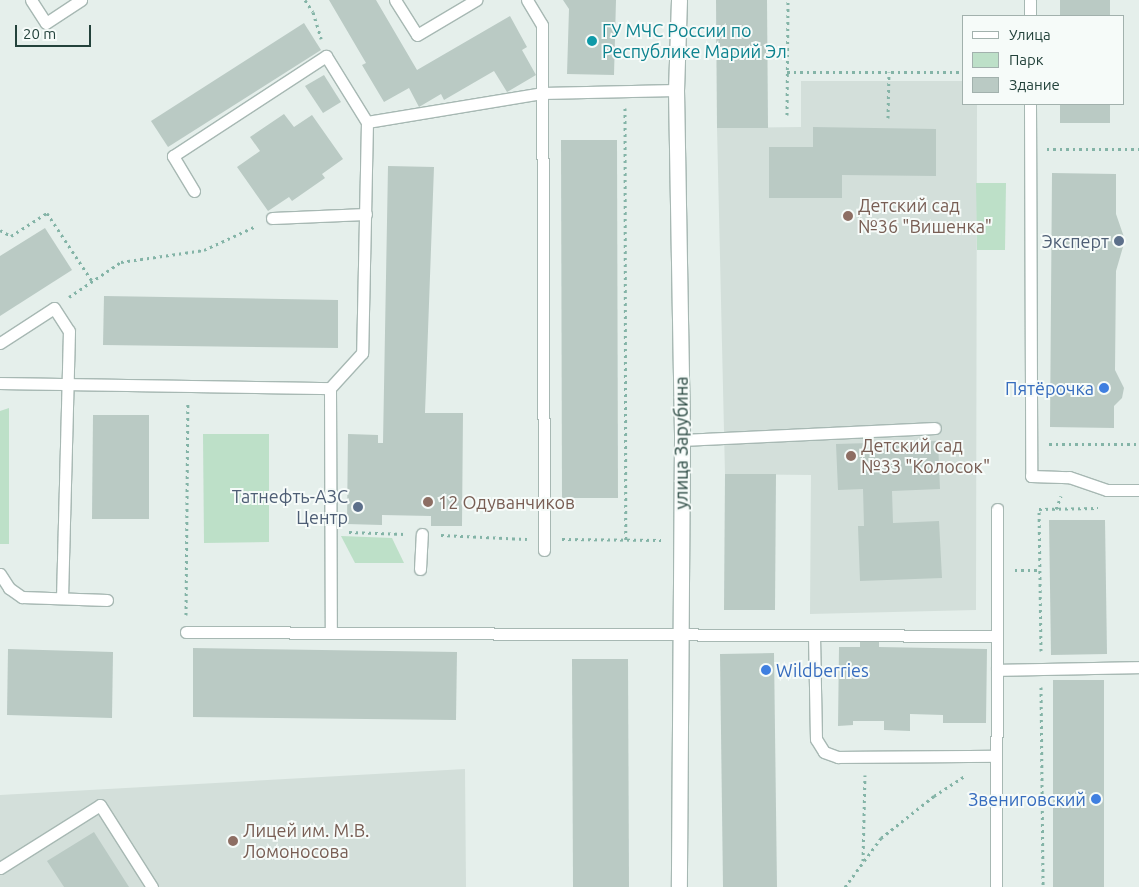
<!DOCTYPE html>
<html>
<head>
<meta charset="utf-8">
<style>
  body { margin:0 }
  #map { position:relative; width:1139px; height:887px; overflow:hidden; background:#e5efeb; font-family:Ubuntu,sans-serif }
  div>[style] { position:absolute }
  .built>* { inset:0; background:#d3dfda }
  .green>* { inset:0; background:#bde0c8 }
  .building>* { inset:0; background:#bacac4 }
  .path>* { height:3px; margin-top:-1.5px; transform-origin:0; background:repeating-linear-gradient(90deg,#84b4a7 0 2.5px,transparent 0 6.5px) }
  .roads { filter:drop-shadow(1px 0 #a7b8b3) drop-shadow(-1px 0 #a7b8b3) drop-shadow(0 1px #a7b8b3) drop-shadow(0 -1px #a7b8b3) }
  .service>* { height:11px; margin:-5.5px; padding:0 5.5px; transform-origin:5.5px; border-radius:5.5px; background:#fff }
  .minor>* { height:15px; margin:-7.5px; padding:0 7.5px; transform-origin:7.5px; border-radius:7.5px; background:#fff }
  .dots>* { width:14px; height:14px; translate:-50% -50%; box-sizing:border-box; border:2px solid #f6fbf9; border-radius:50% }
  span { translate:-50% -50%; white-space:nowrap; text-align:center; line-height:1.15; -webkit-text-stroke:4px #f6fbf9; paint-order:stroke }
  .culture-label { font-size:18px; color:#0d838f }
  .left { translate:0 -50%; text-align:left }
  .education-label { font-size:18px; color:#785e54 }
  .service-label { font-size:18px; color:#4e5e75 }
  .right { translate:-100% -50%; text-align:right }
  .shop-label { font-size:18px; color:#366cbe }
  .street-label { font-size:18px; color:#23423b }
  .legend { position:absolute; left:962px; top:15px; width:162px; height:90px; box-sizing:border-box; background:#f6fbf9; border:1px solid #a2b1ad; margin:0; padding:6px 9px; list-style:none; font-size:15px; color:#23423b }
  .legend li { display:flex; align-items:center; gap:10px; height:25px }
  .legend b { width:25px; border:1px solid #a2b1ad }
  .scale { position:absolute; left:15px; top:25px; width:76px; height:22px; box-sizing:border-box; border:2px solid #23423b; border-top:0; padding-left:6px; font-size:15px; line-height:18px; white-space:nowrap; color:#23423b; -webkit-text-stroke:4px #f6fbf9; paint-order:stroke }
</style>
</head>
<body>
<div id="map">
  <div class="built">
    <div style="clip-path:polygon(801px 81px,963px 81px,963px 104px,977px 104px,976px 610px,810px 614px,811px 475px,725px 474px,717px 128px,801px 127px)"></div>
    <div style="clip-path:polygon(465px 769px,466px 887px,0 887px,0 795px)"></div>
  </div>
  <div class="green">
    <div style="clip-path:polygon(976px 183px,1006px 183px,1005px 250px,977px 250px)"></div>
    <div style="clip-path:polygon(9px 408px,9px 544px,0 544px,0 411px)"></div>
    <div style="clip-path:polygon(203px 434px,269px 434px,269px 542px,204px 543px)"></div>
    <div style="clip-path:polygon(341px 536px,392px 538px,404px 563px,355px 563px)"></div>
  </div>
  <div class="building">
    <div style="clip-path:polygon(329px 0,376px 0,417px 70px,510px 16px,527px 47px,522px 50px,536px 75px,507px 92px,494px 71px,444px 100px,441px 94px,419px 107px,409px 88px,384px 102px,362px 65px,366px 63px)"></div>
    <div style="clip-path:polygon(563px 0,616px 0,614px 75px,567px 74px,569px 9px)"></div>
    <div style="clip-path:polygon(716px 0,767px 0,768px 128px,717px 128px)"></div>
    <div style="clip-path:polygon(1060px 0,1110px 0,1110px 16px,1060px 16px)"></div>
    <div style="clip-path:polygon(304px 23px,321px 50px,168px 147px,151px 121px)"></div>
    <div style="clip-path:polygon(324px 75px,341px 102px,323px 113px,305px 86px)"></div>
    <div style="clip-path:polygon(1060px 104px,1110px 104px,1110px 123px,1060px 123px)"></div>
    <div style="clip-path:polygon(284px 114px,294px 127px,312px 115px,343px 159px,322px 174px,325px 178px,292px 201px,289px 197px,268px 211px,237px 167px,260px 151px,250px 137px)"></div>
    <div style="clip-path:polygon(813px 127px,936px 129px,936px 176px,842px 175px,842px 198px,769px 198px,769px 147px,813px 147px)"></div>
    <div style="clip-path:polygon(561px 140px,617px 140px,618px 498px,562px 498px)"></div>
    <div style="clip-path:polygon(388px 166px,434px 167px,425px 413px,463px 413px,462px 526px,431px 526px,431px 516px,382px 515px,382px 525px,347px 524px,348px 434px,378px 435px,378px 443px,383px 443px)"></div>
    <div style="clip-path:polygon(1052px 173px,1116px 174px,1116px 214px,1125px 240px,1116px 271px,1115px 370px,1124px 388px,1122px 398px,1114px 406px,1114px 428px,1050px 427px)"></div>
    <div style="clip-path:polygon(45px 228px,72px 270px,0 316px,0 256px)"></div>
    <div style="clip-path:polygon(104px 296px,338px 300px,338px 348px,103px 345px)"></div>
    <div style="clip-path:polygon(93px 415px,149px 415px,149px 519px,92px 519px)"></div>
    <div style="clip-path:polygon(938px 441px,940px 489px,892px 491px,893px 523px,939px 521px,942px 578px,860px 581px,858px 526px,864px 526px,863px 489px,838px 490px,836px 444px)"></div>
    <div style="clip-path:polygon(725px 474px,776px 474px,775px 610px,724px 610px)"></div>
    <div style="clip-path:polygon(1049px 520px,1105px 520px,1107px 654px,1051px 655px)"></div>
    <div style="clip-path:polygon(860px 640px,879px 640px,879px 647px,987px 649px,986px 723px,943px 723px,943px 715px,910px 714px,910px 731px,884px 730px,884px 721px,853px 721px,853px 725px,838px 726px,839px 647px,860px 647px)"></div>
    <div style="clip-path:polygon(193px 648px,457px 652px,456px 720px,193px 717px)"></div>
    <div style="clip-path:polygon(8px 649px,113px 652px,112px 718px,7px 715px)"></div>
    <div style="clip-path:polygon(774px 653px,777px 887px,723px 887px,720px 654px)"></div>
    <div style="clip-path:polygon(572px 659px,628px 659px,629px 887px,573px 887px)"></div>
    <div style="clip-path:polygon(1053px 680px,1104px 680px,1104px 887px,1053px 887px)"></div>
    <div style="clip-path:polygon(94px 832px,129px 887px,64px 887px,47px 861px)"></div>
  </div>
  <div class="path">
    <div style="left:305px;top:0;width:14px;rotate:56deg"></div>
    <div style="left:313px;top:12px;width:28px;rotate:73deg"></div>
    <div style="left:787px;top:72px;width:176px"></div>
    <div style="left:625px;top:108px;width:432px;rotate:89.9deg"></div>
    <div style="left:787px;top:115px;width:115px;rotate:-89.5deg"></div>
    <div style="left:888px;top:118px;width:46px;rotate:-88.8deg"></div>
    <div style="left:1047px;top:149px;width:92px"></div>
    <div style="left:0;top:230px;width:13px;rotate:29deg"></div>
    <div style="left:11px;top:236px;width:43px;rotate:-32.6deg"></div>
    <div style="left:47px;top:213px;width:82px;rotate:56.5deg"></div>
    <div style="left:69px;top:297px;width:63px;rotate:-33.9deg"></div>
    <div style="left:121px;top:262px;width:84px;rotate:-8.2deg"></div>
    <div style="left:204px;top:250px;width:57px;rotate:-24.8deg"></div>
    <div style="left:1049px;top:444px;width:90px"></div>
    <div style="left:1056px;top:509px;width:14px;rotate:-69deg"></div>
    <div style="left:349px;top:532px;width:56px;rotate:2deg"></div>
    <div style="left:441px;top:535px;width:86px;rotate:2.7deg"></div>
    <div style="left:562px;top:539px;width:99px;rotate:0.6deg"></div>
    <div style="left:1015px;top:570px;width:25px"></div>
    <div style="left:186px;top:615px;width:211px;rotate:-89.5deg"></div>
    <div style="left:1041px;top:651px;width:142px;rotate:-90.8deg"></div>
    <div style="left:1039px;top:509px;width:59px;rotate:-1deg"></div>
    <div style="left:1041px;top:687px;width:200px;rotate:89.4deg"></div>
    <div style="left:863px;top:861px;width:86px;rotate:-88.7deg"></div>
    <div style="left:845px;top:887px;width:61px;rotate:-53.7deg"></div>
    <div style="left:881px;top:838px;width:68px;rotate:-38.4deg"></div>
    <div style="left:934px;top:796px;width:38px;rotate:-33deg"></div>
  </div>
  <div class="roads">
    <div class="service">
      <div style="left:31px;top:0;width:27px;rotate:57deg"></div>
      <div style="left:46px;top:23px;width:42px;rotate:-33.3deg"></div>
      <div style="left:395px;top:0;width:41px;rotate:57.8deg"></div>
      <div style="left:417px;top:35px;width:69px;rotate:-30.7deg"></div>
      <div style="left:527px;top:0;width:29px;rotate:59deg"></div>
      <div style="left:542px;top:25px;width:525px;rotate:89.78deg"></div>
      <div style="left:1030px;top:0;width:16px;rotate:90deg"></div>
      <div style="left:1030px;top:104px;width:372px;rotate:89.8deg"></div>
      <div style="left:1031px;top:476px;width:38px;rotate:2deg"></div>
      <div style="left:1069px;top:477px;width:40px;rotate:18.9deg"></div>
      <div style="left:1107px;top:490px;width:32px"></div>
      <div style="left:367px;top:122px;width:177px;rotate:-9.4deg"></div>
      <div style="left:542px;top:93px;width:134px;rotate:-1.3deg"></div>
      <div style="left:194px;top:191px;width:41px;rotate:-121deg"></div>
      <div style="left:173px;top:156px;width:183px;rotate:-33.2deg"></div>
      <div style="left:326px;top:56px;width:78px;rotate:58.2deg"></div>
      <div style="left:367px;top:122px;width:231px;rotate:91.2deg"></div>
      <div style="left:362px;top:353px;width:47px;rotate:132.4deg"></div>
      <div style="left:330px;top:388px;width:245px;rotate:89.8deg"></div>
      <div style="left:272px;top:218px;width:94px;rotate:-2.4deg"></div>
      <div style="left:0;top:343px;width:64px;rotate:-32.9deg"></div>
      <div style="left:54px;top:308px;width:27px;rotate:57deg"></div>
      <div style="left:69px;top:331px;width:267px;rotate:91.5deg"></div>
      <div style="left:0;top:383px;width:330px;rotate:0.9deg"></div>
      <div style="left:682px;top:440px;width:253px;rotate:-2.7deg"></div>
      <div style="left:420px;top:569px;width:35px;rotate:-87deg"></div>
      <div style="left:0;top:574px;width:17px;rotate:57deg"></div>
      <div style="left:9px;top:588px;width:16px;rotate:35deg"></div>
      <div style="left:22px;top:597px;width:85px;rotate:2deg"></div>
      <div style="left:186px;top:632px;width:811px;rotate:0.28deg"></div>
      <div style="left:814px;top:635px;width:104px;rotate:88.9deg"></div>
      <div style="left:816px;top:739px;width:15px;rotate:58deg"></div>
      <div style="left:824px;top:752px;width:15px;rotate:20deg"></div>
      <div style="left:838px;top:757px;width:158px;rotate:-0.4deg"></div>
      <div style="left:997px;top:670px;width:142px;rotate:-1.2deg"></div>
      <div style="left:0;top:868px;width:118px;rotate:-32.2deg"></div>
      <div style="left:100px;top:805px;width:97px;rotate:57.6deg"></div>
      <div style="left:996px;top:887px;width:378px;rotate:-89.8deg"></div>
    </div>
    <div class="minor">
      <div style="left:679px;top:0;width:90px;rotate:91.9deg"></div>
      <div style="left:676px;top:90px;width:350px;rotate:89deg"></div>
      <div style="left:682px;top:440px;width:447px;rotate:90.4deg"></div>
    </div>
  </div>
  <div class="dots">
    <div style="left:592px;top:41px;background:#0f9aa8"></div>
    <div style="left:848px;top:216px;background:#8d6e63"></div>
    <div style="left:1119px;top:241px;background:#5c6f8a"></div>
    <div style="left:1104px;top:388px;background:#3f7fe0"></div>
    <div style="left:851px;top:456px;background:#8d6e63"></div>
    <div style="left:428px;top:502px;background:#8d6e63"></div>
    <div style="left:358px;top:507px;background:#5c6f8a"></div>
    <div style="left:766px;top:670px;background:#3f7fe0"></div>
    <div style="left:1096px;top:799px;background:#3f7fe0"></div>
    <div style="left:233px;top:841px;background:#8d6e63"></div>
  </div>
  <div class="culture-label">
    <span class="left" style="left:602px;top:41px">ГУ МЧС России по<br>Республике Марий Эл</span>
  </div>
  <div class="education-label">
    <span class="left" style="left:858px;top:216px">Детский сад<br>№36 "Вишенка"</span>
    <span class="left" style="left:861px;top:456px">Детский сад<br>№33 "Колосок"</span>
    <span class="left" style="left:438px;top:502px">12 Одуванчиков</span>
    <span class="left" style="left:243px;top:841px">Лицей им. М.В.<br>Ломоносова</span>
  </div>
  <div class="service-label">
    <span class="right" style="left:1109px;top:241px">Эксперт</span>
    <span class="right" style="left:348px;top:507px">Татнефть-АЗС<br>Центр</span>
  </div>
  <div class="shop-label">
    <span class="right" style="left:1094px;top:388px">Пятёрочка</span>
    <span class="left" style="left:776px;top:670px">Wildberries</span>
    <span class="right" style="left:1086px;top:799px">Звениговский</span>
  </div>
  <div class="street-label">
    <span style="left:681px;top:443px;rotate:-90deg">улица Зарубина</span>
  </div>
  <ul class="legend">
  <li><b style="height:6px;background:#fff"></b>Улица</li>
  <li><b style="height:14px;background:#bde0c8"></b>Парк</li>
  <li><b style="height:14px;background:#bacac4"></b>Здание</li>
  </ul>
  <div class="scale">20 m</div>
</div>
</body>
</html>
